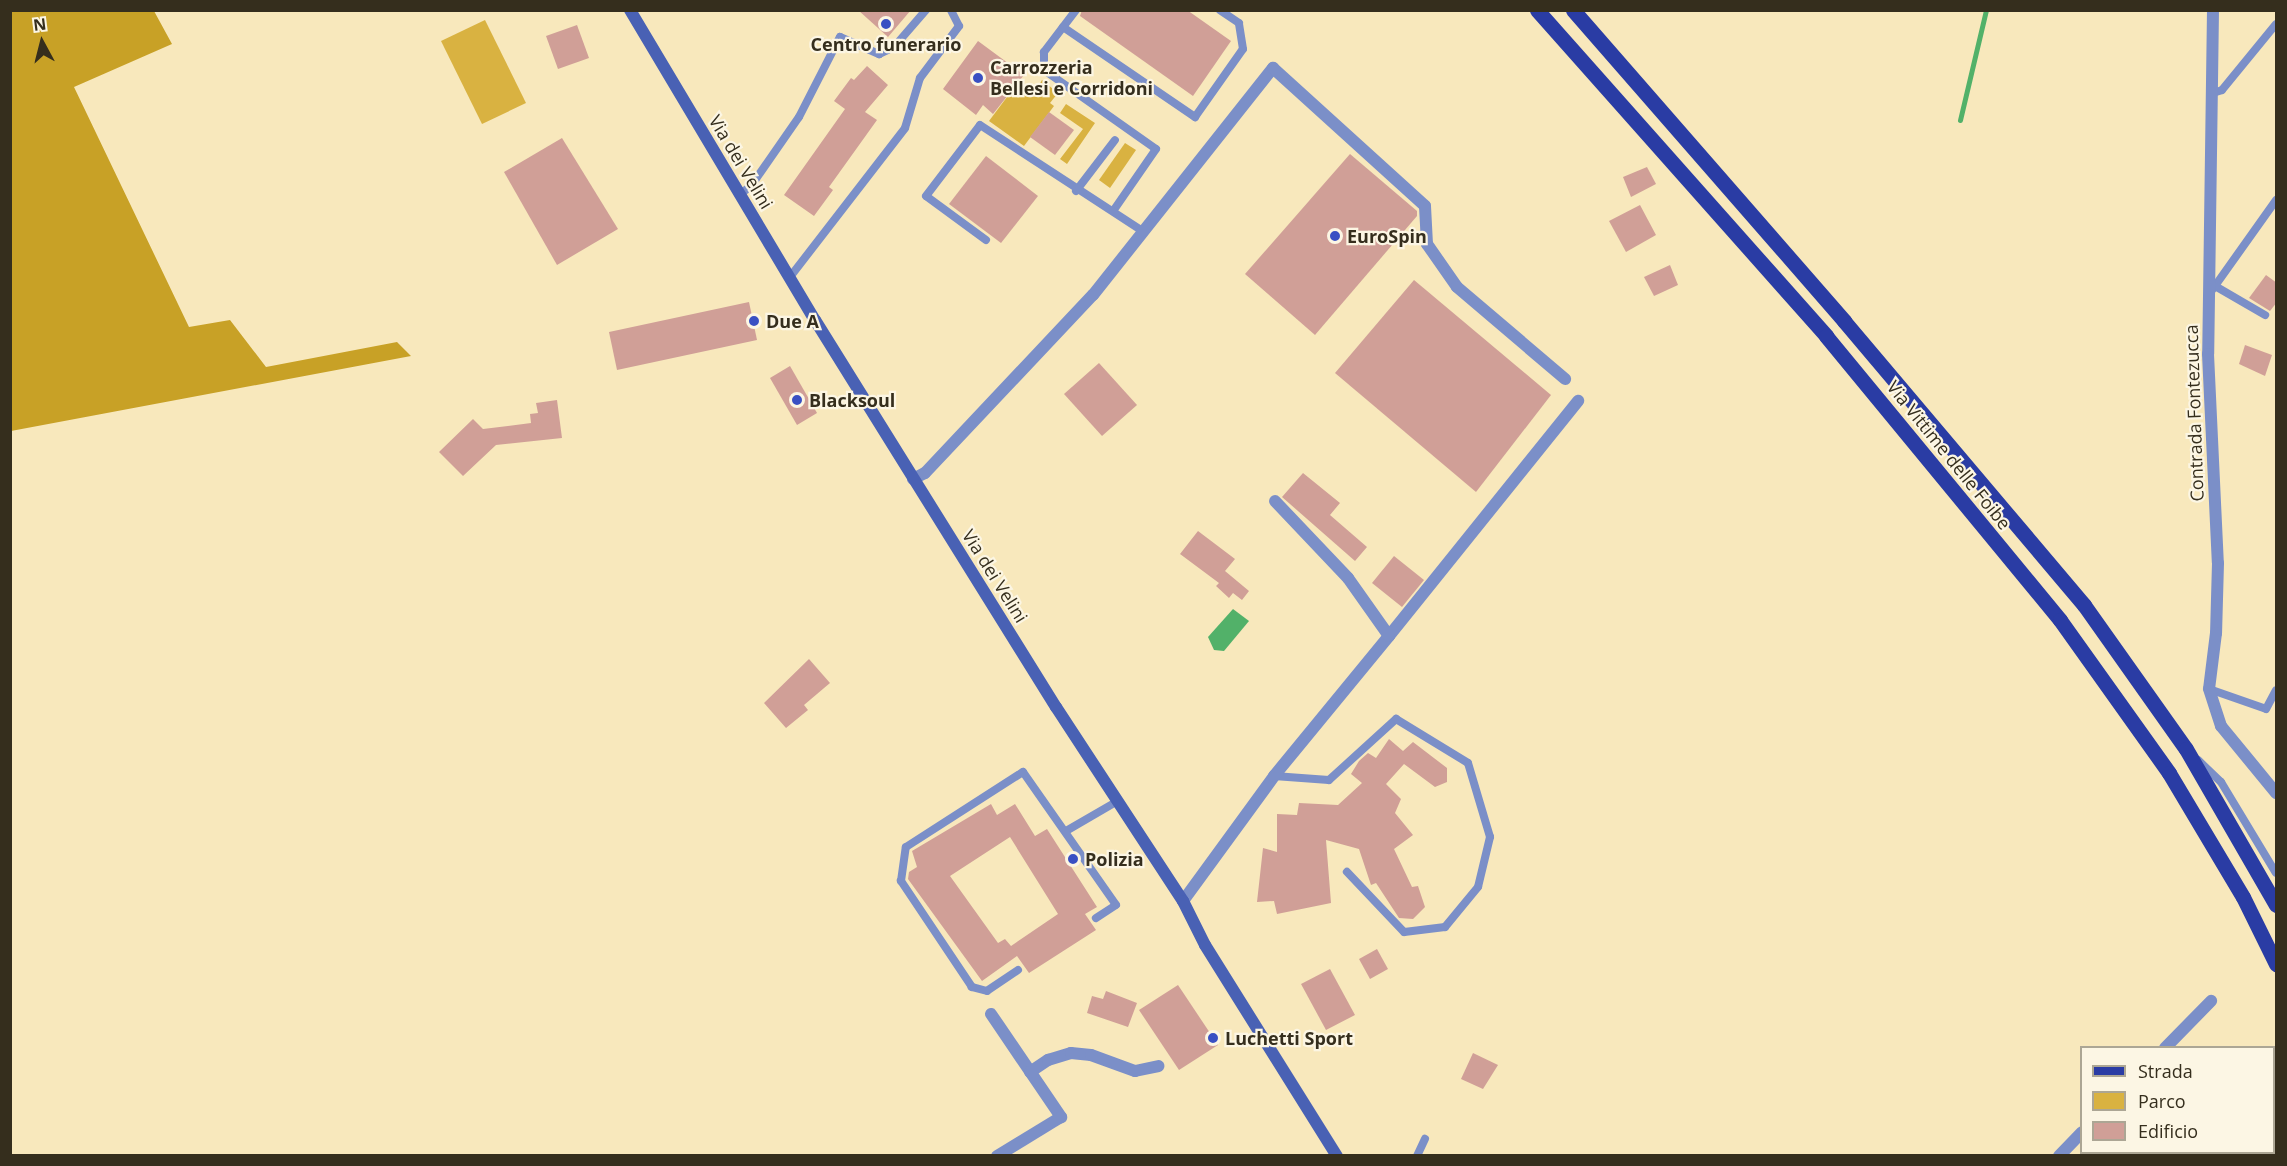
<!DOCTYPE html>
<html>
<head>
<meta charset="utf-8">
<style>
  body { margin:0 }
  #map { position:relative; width:2287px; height:1166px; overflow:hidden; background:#f8e8bc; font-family:"Open Sans",sans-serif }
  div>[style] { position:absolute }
  .green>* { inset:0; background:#d9b241 }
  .forest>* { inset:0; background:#c8a126 }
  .water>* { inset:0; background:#52b169 }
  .stream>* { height:5px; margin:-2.5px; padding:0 2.5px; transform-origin:2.5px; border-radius:2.5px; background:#52b169 }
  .building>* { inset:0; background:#d09f97 }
  .lane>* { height:8px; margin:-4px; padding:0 4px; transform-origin:4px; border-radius:4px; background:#7b8fc8 }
  .street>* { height:12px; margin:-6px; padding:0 6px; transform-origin:6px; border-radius:6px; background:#7b8fc8 }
  .secondary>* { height:12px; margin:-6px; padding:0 6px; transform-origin:6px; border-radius:6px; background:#4961b4 }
  .primary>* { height:15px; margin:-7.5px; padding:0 7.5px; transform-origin:7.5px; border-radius:7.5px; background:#2a3ca4 }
  .dots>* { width:16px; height:16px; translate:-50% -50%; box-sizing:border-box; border:3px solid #fcf6e4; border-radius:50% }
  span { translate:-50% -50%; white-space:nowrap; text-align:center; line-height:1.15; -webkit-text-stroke:4.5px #fcf6e4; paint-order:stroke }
  .poi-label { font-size:18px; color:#352e1d; font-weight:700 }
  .left { translate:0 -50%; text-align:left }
  .street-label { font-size:18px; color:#352e1d }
  .frame { position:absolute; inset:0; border:12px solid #352e1d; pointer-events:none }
  .legend { position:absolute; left:2080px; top:1046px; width:195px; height:108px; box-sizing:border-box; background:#fcf6e4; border:2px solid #aca694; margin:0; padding:8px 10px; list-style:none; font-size:18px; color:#352e1d }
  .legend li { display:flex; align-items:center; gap:12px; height:30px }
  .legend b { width:30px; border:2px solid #aca694 }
  .north { position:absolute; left:12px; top:12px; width:60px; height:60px; -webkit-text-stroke:4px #fcf6e4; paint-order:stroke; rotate:353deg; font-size:16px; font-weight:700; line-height:24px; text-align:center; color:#352e1d }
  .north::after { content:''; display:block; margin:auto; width:21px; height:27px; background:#352e1d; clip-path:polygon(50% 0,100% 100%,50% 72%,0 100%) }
</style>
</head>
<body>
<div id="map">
  <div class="green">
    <div style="clip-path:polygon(485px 20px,526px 103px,482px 124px,441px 41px)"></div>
    <div style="clip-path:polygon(1042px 80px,1058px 93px,1050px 103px,1054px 106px,1024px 146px,989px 121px,1013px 89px,1020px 85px,1035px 92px)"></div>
    <div style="clip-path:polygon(1066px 104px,1095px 123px,1067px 164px,1060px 159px,1083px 129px,1060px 113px)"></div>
    <div style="clip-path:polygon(1125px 143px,1136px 150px,1110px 188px,1099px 180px)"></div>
  </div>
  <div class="forest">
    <div style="clip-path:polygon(11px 10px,154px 11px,172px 44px,74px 87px,189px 327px,230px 320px,266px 367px,397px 342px,411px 356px,11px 431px)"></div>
  </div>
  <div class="water">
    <div style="clip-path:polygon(1233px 609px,1249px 621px,1224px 651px,1214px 650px,1208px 637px)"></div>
  </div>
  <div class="stream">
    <div style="left:1960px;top:120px;width:113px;rotate:-76.7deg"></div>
  </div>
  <div class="building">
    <div style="clip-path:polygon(858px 10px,911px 10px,888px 37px)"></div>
    <div style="clip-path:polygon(1082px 10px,1187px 10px,1231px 41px,1193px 96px,1080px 16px)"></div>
    <div style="clip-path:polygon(577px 25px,589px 58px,558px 69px,546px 36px)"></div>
    <div style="clip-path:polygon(978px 41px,1024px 75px,993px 114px,983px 105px,976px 115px,943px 89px)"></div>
    <div style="clip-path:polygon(867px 66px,888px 85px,865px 112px,877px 120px,829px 187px,833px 190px,814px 216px,784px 195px,845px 109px,834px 101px,851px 78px,854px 80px)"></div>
    <div style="clip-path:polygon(1049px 112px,1074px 130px,1055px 155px,1030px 137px)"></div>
    <div style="clip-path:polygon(562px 138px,618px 229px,557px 265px,504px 172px)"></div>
    <div style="clip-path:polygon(1350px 154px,1417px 211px,1417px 216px,1315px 335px,1245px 274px)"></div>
    <div style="clip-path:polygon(986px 156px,1038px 196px,1001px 243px,949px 204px)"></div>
    <div style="clip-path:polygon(1647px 167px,1656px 184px,1631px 197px,1623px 177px)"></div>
    <div style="clip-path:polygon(1640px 205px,1656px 235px,1626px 252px,1609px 221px)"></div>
    <div style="clip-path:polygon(1670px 265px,1678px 285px,1654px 296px,1644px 277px)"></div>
    <div style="clip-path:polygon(2266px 275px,2277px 283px,2277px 302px,2270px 311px,2249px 298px)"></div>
    <div style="clip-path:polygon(1414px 280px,1551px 395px,1476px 492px,1335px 373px)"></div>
    <div style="clip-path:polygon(749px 302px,757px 340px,617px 370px,609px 332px)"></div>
    <div style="clip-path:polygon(2245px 345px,2272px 355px,2265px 376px,2239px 364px)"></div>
    <div style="clip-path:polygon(1099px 363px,1137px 405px,1102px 436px,1064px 394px)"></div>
    <div style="clip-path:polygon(790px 366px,817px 413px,797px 425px,770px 378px)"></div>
    <div style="clip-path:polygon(557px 400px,562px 438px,496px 445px,463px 476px,439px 452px,473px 419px,483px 429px,531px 423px,530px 414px,538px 413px,536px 403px)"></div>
    <div style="clip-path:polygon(1303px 473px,1340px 503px,1330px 515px,1367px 547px,1355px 561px,1282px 497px)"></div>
    <div style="clip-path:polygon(1198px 531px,1235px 559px,1225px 571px,1249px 591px,1242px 600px,1233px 593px,1229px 598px,1216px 586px,1219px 583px,1180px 554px)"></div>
    <div style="clip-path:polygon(1394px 556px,1424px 580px,1402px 607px,1372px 583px)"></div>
    <div style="clip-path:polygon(809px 659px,830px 683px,804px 705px,808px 710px,786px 728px,764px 703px)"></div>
    <div style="clip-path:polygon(1389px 739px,1403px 751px,1413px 742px,1447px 768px,1447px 782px,1435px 787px,1404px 764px,1386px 784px,1401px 799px,1395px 813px,1413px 835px,1394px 849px,1412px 887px,1418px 886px,1425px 907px,1413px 919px,1399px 918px,1376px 883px,1371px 885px,1359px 849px,1326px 840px,1331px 903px,1277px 914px,1274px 901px,1257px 902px,1263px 848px,1277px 852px,1277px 814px,1297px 815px,1299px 803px,1338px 805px,1362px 783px,1351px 774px,1359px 761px,1368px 753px,1376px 758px)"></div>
    <div style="clip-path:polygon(evenodd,991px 804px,997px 815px,1015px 804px,1035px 836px,1047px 829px,1097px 907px,1085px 914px,1096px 930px,1029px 973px,1017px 956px,982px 981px,908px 879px,909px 872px,917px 867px,912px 851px,991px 804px,1010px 837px,1058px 914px,1011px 946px,1005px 939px,998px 943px,950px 876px,1010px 837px)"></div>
    <div style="clip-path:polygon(1377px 949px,1388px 969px,1370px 979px,1359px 959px)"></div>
    <div style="clip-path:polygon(1330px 969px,1355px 1015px,1326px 1030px,1301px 984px)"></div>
    <div style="clip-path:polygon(1178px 985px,1218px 1045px,1179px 1070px,1139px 1010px)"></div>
    <div style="clip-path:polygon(1106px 991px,1137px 1003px,1128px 1027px,1087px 1013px,1092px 996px,1103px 999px)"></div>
    <div style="clip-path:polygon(1473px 1053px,1498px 1065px,1483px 1089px,1461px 1079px)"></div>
  </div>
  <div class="lane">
    <div style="left:1076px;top:10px;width:53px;rotate:127.3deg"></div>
    <div style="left:1044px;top:52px;width:18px;rotate:90deg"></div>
    <div style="left:1044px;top:70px;width:137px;rotate:35.2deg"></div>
    <div style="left:1156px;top:149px;width:75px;rotate:124.7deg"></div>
    <div style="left:1063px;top:27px;width:160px;rotate:34.3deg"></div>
    <div style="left:1195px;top:117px;width:83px;rotate:-54.8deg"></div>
    <div style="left:1243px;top:49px;width:26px;rotate:-99deg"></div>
    <div style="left:1239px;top:23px;width:23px;rotate:-146deg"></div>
    <div style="left:2213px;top:93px;width:9px;rotate:-18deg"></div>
    <div style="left:2222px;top:90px;width:85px;rotate:-50.7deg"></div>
    <div style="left:1076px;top:191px;width:64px;rotate:-52.6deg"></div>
    <div style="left:739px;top:195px;width:15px;rotate:-37deg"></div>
    <div style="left:751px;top:186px;width:84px;rotate:-55.2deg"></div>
    <div style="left:799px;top:117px;width:90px;rotate:-62.9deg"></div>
    <div style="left:840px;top:37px;width:43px;rotate:23.6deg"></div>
    <div style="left:879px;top:54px;width:17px;rotate:-25deg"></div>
    <div style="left:894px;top:47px;width:49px;rotate:-49.1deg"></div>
    <div style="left:986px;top:240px;width:74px;rotate:-143.7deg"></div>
    <div style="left:926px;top:196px;width:89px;rotate:-52.7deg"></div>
    <div style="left:980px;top:125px;width:196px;rotate:33.1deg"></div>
    <div style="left:790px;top:277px;width:188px;rotate:-52.3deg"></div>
    <div style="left:905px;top:128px;width:52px;rotate:-73.3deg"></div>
    <div style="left:920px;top:78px;width:65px;rotate:-53.1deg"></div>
    <div style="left:959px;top:26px;width:18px;rotate:-117deg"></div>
    <div style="left:2215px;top:286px;width:58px;rotate:30.1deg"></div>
    <div style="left:2210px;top:293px;width:114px;rotate:-54.6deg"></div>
    <div style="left:2209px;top:689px;width:60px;rotate:19.3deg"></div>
    <div style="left:2266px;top:709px;width:21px;rotate:-62deg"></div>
    <div style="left:2198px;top:760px;width:32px;rotate:44deg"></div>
    <div style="left:2221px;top:782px;width:106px;rotate:58.9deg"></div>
    <div style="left:1274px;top:776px;width:55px;rotate:4.2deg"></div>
    <div style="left:1329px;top:780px;width:91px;rotate:-42.3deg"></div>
    <div style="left:1396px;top:719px;width:84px;rotate:31.4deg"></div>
    <div style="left:1468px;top:763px;width:77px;rotate:73.4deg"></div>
    <div style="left:1490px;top:837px;width:51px;rotate:103.5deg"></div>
    <div style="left:1478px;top:887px;width:52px;rotate:129.5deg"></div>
    <div style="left:1445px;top:927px;width:41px;rotate:173deg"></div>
    <div style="left:1404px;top:932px;width:83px;rotate:-133.5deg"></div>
    <div style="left:1066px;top:831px;width:58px;rotate:-30.1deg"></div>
    <div style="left:1018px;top:970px;width:37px;rotate:146deg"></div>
    <div style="left:987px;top:991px;width:16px;rotate:-165deg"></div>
    <div style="left:972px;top:987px;width:128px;rotate:-123.8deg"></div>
    <div style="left:901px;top:881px;width:34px;rotate:-82deg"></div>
    <div style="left:906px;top:847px;width:139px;rotate:-32.7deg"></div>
    <div style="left:1023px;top:772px;width:162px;rotate:55deg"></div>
    <div style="left:1116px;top:905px;width:24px;rotate:147deg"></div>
    <div style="left:1417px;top:1156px;width:19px;rotate:-65deg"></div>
  </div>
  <div class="street">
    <div style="left:2213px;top:10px;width:344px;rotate:90.8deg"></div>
    <div style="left:2208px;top:354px;width:209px;rotate:87.3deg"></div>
    <div style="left:2218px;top:563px;width:70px;rotate:91.6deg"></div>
    <div style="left:2216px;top:633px;width:56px;rotate:97.1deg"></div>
    <div style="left:2209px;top:689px;width:39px;rotate:72deg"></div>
    <div style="left:2221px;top:726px;width:87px;rotate:50.6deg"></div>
    <div style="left:913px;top:479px;width:13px;rotate:-27deg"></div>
    <div style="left:925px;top:473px;width:245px;rotate:-46.7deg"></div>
    <div style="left:1093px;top:295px;width:290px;rotate:-51.6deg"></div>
    <div style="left:1273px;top:68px;width:205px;rotate:42.2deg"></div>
    <div style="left:1425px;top:206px;width:38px;rotate:87deg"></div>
    <div style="left:1427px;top:244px;width:52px;rotate:55.1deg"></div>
    <div style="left:1457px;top:287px;width:142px;rotate:40.4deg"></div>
    <div style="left:1389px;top:636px;width:302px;rotate:-51.2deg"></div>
    <div style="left:1183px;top:901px;width:155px;rotate:-53.9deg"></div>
    <div style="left:1274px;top:776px;width:181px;rotate:-50.6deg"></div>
    <div style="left:1389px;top:636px;width:71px;rotate:-125.3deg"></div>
    <div style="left:1348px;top:578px;width:106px;rotate:-133.5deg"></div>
    <div style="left:991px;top:1014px;width:125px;rotate:55.8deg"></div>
    <div style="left:1061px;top:1117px;width:75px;rotate:148.6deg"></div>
    <div style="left:2165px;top:1048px;width:66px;rotate:-45.6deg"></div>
    <div style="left:1030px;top:1072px;width:22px;rotate:-34deg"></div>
    <div style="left:1048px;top:1060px;width:24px;rotate:-17deg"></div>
    <div style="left:1071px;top:1053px;width:20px;rotate:6deg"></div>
    <div style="left:1091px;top:1055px;width:47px;rotate:20deg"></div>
    <div style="left:1135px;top:1071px;width:24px;rotate:-12deg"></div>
    <div style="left:2059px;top:1156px;width:33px;rotate:-46deg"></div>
  </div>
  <div class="secondary">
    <div style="left:630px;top:10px;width:361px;rotate:59.2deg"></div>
    <div style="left:815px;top:320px;width:456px;rotate:58.1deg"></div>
    <div style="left:1056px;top:707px;width:232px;rotate:56.8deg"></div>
    <div style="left:1183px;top:901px;width:49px;rotate:63.4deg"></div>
    <div style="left:1205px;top:945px;width:249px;rotate:58deg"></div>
  </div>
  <div class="primary">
    <div style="left:1537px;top:10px;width:436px;rotate:48.4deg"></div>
    <div style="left:1826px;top:336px;width:368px;rotate:50.5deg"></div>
    <div style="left:2060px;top:620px;width:188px;rotate:54.5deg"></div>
    <div style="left:2169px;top:773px;width:144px;rotate:59.2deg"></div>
    <div style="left:2243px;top:897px;width:75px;rotate:63.8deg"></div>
    <div style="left:1573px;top:10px;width:413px;rotate:48.9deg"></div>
    <div style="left:1844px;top:321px;width:372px;rotate:49.8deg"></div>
    <div style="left:2084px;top:605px;width:176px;rotate:54.7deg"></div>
    <div style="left:2186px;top:749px;width:180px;rotate:60deg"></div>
  </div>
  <div class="dots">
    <div style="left:886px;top:24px;background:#3950c3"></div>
    <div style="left:978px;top:78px;background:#3950c3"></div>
    <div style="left:1335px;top:236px;background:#3950c3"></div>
    <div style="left:754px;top:321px;background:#3950c3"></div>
    <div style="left:797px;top:400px;background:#3950c3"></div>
    <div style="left:1073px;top:859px;background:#3950c3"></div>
    <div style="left:1213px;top:1038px;background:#3950c3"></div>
  </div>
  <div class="poi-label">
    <span style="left:886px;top:44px">Centro funerario</span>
    <span class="left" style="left:990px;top:78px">Carrozzeria<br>Bellesi e Corridoni</span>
    <span class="left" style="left:1347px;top:236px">EuroSpin</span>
    <span class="left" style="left:766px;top:321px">Due A</span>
    <span class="left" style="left:809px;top:400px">Blacksoul</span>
    <span class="left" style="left:1085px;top:859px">Polizia</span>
    <span class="left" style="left:1225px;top:1038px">Luchetti Sport</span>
  </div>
  <div class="street-label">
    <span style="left:741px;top:162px;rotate:59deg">Via dei Velini</span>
    <span style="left:2194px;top:413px;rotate:-92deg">Contrada Fontezucca</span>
    <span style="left:1949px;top:455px;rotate:51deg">Via Vittime delle Foibe</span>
    <span style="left:995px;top:576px;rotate:58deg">Via dei Velini</span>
  </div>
  <div class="frame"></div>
  <ul class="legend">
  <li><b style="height:8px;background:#2a3ca4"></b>Strada</li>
  <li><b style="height:16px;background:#d9b241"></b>Parco</li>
  <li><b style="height:16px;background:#d09f97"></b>Edificio</li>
  </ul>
  <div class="north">N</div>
</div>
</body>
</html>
